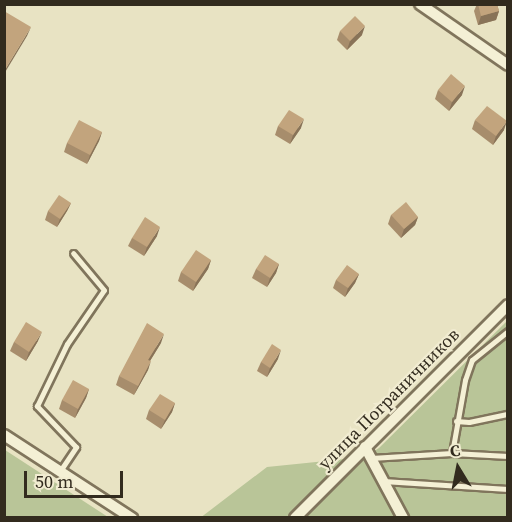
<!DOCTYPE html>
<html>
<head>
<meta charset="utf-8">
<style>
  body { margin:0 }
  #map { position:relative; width:512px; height:522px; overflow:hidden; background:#e8e3c3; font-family:"Source Serif 4",serif }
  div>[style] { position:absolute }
  .green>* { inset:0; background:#b9c598 }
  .roads { filter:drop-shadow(2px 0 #80755c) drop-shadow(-2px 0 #80755c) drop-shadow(0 2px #80755c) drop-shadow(0 -2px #80755c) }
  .lane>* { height:5px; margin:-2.5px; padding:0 2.5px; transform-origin:2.5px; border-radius:2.5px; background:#f4f0d5 }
  .street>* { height:10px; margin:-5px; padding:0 5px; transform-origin:5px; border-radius:5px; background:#f4f0d5 }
  .wall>* { inset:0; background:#a78d6c }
  .shaded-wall>* { inset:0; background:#887358 }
  .building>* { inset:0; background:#c2a47d }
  span { translate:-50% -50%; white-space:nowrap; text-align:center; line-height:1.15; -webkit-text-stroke:4.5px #f1ecd1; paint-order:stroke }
  .street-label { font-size:18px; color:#322b1e }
  .frame { position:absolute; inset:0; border:6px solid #322b1e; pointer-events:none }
  .north { position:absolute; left:428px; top:438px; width:60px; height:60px; -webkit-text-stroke:4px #f1ecd1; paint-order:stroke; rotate:350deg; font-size:16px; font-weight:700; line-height:24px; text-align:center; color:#322b1e }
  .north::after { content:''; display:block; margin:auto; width:21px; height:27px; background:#322b1e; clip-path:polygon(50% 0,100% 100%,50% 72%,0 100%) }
  .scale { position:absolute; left:24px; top:471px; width:99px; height:27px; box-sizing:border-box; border:3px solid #322b1e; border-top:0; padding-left:8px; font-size:18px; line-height:21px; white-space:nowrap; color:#322b1e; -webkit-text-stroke:4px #f1ecd1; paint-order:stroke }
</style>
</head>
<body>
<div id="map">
  <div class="green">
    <div style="clip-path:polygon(507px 321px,507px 517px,200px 518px,267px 467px,365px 457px,379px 448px)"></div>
    <div style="clip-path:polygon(4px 450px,5px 450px,108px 517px,5px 517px)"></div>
  </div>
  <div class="roads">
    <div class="lane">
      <div style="left:456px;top:421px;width:13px;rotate:4deg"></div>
      <div style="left:469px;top:422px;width:40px;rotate:-12deg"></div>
      <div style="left:452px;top:453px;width:74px;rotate:-79.9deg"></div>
      <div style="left:465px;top:380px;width:21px;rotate:-71deg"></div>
      <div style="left:472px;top:360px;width:46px;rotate:-38.9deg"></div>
      <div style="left:371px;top:458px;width:81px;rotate:-3.5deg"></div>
      <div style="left:452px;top:453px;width:56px;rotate:3.1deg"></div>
      <div style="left:60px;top:471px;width:29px;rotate:-56deg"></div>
      <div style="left:76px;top:447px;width:57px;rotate:-133.6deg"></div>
      <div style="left:37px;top:406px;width:69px;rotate:-64.2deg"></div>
      <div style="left:67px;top:344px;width:65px;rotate:-55.6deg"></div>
      <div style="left:104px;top:290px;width:48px;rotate:-130deg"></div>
      <div style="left:383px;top:481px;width:125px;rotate:3.7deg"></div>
    </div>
    <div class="street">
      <div style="left:420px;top:4px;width:107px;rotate:34.7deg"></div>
      <div style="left:4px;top:435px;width:153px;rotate:33deg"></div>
      <div style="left:365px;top:447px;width:81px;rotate:61.8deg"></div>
      <div style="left:295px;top:518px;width:301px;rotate:-45deg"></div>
    </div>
  </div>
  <div class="wall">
    <div style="clip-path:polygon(477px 4px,497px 4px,499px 11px,496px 20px,478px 25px,474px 11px)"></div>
    <div style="clip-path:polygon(340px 31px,362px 35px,347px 50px,337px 40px)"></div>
    <div style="clip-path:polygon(438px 90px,462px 95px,449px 111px,435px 99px)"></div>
    <div style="clip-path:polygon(475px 120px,504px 130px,493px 145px,472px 129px)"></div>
    <div style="clip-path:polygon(278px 126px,301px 128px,290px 144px,275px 135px)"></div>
    <div style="clip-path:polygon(102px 132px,99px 141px,87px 164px,64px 152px,67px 143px)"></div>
    <div style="clip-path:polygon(71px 203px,67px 211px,57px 227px,45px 220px,48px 211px)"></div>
    <div style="clip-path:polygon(391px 215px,418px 217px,415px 225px,401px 238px,388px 224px)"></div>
    <div style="clip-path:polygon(157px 236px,144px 256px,128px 246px,132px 238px)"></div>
    <div style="clip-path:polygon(211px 260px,208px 269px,193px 291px,178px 281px,181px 272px)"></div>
    <div style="clip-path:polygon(279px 264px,276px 273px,267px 287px,252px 278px,256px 269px)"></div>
    <div style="clip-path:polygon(359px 274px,355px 283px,345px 297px,333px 288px,336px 280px)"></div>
    <div style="clip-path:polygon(38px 341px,26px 361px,10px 351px,14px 342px)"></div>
    <div style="clip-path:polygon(161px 343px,150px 361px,148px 370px,134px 395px,116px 385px,119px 376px)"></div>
    <div style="clip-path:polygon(278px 359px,267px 377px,257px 371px,261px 362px)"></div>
    <div style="clip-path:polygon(89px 389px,86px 398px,75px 418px,59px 409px,62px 400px)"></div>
    <div style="clip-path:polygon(175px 403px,172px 412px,161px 429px,146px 419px,149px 410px)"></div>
  </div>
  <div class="shaded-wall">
    <div style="clip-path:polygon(499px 11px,496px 20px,478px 25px,481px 16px)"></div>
    <div style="clip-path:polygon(365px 26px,362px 35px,347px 50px,350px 41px)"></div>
    <div style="clip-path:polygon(31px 27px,27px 36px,4px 74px,6px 68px)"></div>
    <div style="clip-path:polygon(465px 86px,462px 95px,449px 111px,452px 102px)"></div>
    <div style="clip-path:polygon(304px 119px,301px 128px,290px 144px,293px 135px)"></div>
    <div style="clip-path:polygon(507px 121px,504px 130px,493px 145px,496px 136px)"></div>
    <div style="clip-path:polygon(102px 132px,99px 141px,87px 164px,90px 155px)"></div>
    <div style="clip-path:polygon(71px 203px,67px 211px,57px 227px,60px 219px)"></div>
    <div style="clip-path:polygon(418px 217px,415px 225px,401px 238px,404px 229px)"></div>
    <div style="clip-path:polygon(160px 227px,157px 236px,144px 256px,147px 247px)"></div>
    <div style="clip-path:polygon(211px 260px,208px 269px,193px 291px,196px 282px)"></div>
    <div style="clip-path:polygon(279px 264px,276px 273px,267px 287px,270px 278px)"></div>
    <div style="clip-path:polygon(359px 274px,355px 283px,345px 297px,348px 288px)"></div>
    <div style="clip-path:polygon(42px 332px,38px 341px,26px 361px,29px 352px)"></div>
    <div style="clip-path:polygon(164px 334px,161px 343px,145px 369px,148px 360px)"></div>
    <div style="clip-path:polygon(281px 350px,278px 359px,267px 377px,270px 368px)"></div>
    <div style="clip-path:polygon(151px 361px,148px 370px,134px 395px,138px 386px)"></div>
    <div style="clip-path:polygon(89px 389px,86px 398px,75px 418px,78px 409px)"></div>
    <div style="clip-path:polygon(175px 403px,172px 412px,161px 429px,165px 420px)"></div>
  </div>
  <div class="building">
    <div style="clip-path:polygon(478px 4px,497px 4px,499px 11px,481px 16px)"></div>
    <div style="clip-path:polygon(4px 11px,31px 27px,6px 68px,4px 67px)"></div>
    <div style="clip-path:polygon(355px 16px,365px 26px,350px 41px,340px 31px)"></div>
    <div style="clip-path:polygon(451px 74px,465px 86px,452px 102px,438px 90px)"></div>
    <div style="clip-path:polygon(487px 106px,507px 121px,496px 136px,475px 120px)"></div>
    <div style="clip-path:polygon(289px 110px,304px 119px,293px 135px,278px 126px)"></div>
    <div style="clip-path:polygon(79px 120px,102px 132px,90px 155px,67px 143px)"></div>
    <div style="clip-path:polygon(59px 195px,71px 203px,60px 219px,48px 211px)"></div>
    <div style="clip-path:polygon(406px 202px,418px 217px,404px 229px,391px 215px)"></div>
    <div style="clip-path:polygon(145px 217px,160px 227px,147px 247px,132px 238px)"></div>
    <div style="clip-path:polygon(196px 250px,211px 260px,196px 282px,181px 272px)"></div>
    <div style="clip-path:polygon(265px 255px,279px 264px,270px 278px,256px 269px)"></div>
    <div style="clip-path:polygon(347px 265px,359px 274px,348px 288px,336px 280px)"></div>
    <div style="clip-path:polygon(26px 322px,42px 332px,29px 352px,14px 342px)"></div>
    <div style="clip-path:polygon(147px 323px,164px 334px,148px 360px,151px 361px,138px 386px,119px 376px)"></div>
    <div style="clip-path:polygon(272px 344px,281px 350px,270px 368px,261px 362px)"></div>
    <div style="clip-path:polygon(73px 380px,89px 389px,78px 409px,62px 400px)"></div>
    <div style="clip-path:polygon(160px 394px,175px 403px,165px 420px,149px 410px)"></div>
  </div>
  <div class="street-label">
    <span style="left:389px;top:399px;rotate:-45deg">улица Пограничников</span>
  </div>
  <div class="frame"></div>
  <div class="north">С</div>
  <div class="scale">50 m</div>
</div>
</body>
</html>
